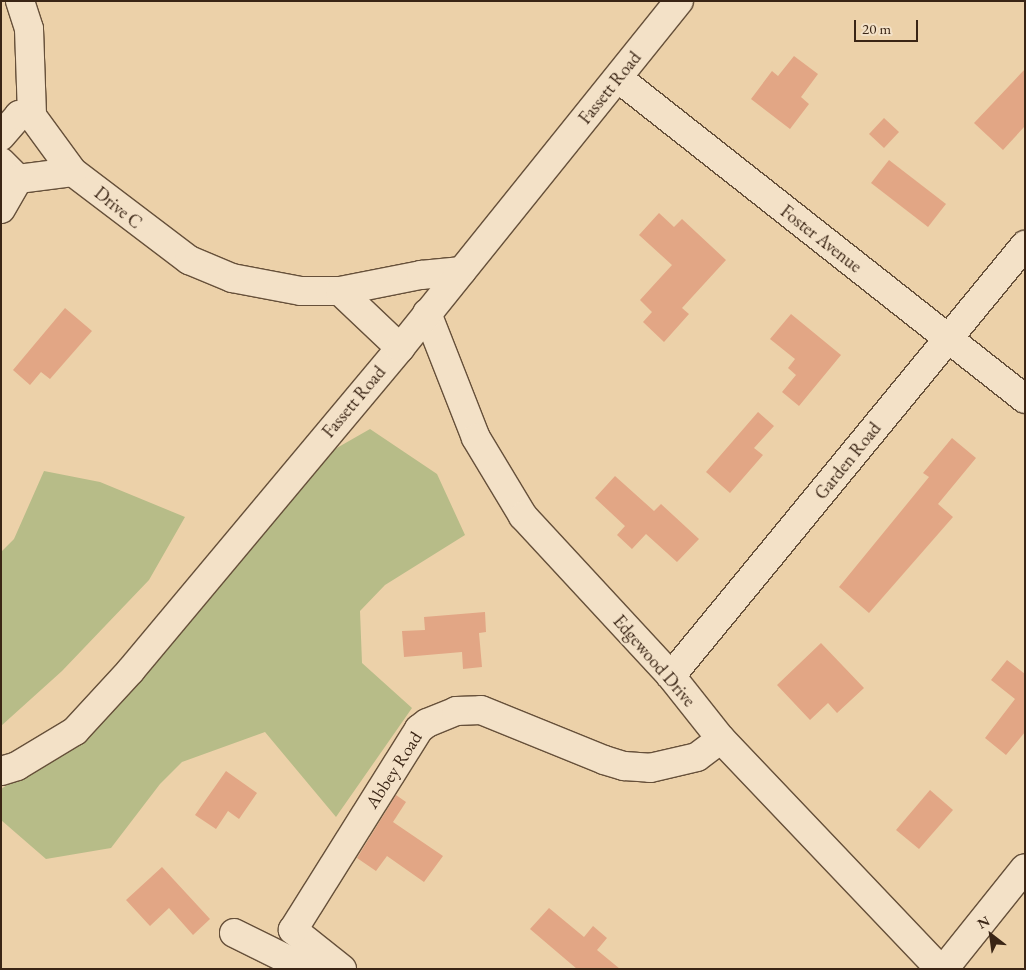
<!DOCTYPE html>
<html>
<head>
<meta charset="utf-8">
<style>
  body { margin:0 }
  #map { position:relative; width:1026px; height:970px; overflow:hidden; background:#ecd1a9; font-family:"EB Garamond",serif }
  div>[style] { position:absolute }
  .green>* { inset:0; background:#b7bc88 }
  .building>* { inset:0; background:#e2a685 }
  .roads { filter:drop-shadow(1px 0 #66503a) drop-shadow(-1px 0 #66503a) drop-shadow(0 1px #66503a) drop-shadow(0 -1px #66503a) }
  .minor>* { height:28px; margin:-14px; padding:0 14px; transform-origin:14px; border-radius:14px; background:#f3e1c7 }
  span { translate:-50% -50%; white-space:nowrap; text-align:center; line-height:1.15; -webkit-text-stroke:4.5px #f3e1c7; paint-order:stroke }
  .street-label { font-size:18px; color:#3a2515 }
  .frame { position:absolute; inset:0; border:2px solid #3a2515; pointer-events:none }
  .north { position:absolute; left:966px; top:910px; width:50px; height:50px; -webkit-text-stroke:4px #f3e1c7; paint-order:stroke; rotate:330deg; font-size:14px; font-weight:700; line-height:20px; text-align:center; color:#3a2515 }
  .north::after { content:''; display:block; margin:auto; width:18px; height:22px; background:#3a2515; clip-path:polygon(50% 0,100% 100%,50% 72%,0 100%) }
  .scale { position:absolute; left:854px; top:20px; width:64px; height:22px; box-sizing:border-box; border:2px solid #3a2515; border-top:0; padding-left:6px; font-size:15px; line-height:18px; white-space:nowrap; color:#3a2515; -webkit-text-stroke:4px #f3e1c7; paint-order:stroke }
</style>
</head>
<body>
<div id="map">
  <div class="green">
    <div style="clip-path:polygon(370px 429px,437px 474px,465px 535px,385px 585px,360px 611px,362px 663px,412px 708px,336px 817px,265px 732px,182px 762px,160px 784px,111px 848px,46px 859px,1px 820px,1px 789px,83px 736px,314px 461px)"></div>
    <div style="clip-path:polygon(44px 471px,100px 482px,185px 517px,149px 580px,62px 671px,1px 726px,1px 552px,14px 539px)"></div>
  </div>
  <div class="building">
    <div style="clip-path:polygon(794px 56px,818px 74px,801px 97px,809px 104px,790px 129px,751px 99px,772px 71px,778px 76px)"></div>
    <div style="clip-path:polygon(1025px 69px,1025px 126px,1003px 150px,974px 123px)"></div>
    <div style="clip-path:polygon(884px 118px,899px 132px,884px 148px,869px 134px)"></div>
    <div style="clip-path:polygon(889px 160px,946px 204px,928px 227px,871px 183px)"></div>
    <div style="clip-path:polygon(659px 213px,674px 227px,682px 219px,726px 260px,682px 308px,689px 314px,664px 342px,643px 322px,652px 312px,640px 300px,672px 265px,639px 235px)"></div>
    <div style="clip-path:polygon(65px 308px,92px 331px,50px 379px,41px 372px,30px 385px,13px 370px)"></div>
    <div style="clip-path:polygon(791px 314px,841px 355px,799px 406px,782px 392px,796px 375px,788px 368px,795px 359px,770px 339px)"></div>
    <div style="clip-path:polygon(758px 412px,774px 426px,754px 448px,763px 455px,730px 493px,706px 472px)"></div>
    <div style="clip-path:polygon(952px 438px,976px 458px,938px 504px,953px 517px,869px 613px,839px 587px,929px 477px,923px 473px)"></div>
    <div style="clip-path:polygon(615px 476px,654px 511px,661px 504px,699px 539px,677px 562px,646px 534px,632px 549px,617px 535px,625px 526px,595px 498px)"></div>
    <div style="clip-path:polygon(485px 612px,486px 632px,479px 633px,482px 667px,463px 669px,462px 652px,404px 657px,402px 631px,425px 630px,424px 617px)"></div>
    <div style="clip-path:polygon(821px 643px,864px 688px,837px 713px,828px 703px,810px 720px,777px 685px)"></div>
    <div style="clip-path:polygon(1007px 660px,1025px 674px,1025px 732px,1006px 755px,985px 738px,1015px 699px,991px 680px)"></div>
    <div style="clip-path:polygon(226px 771px,257px 793px,239px 819px,228px 811px,216px 829px,195px 815px)"></div>
    <div style="clip-path:polygon(930px 790px,953px 810px,919px 849px,896px 830px)"></div>
    <div style="clip-path:polygon(396px 795px,406px 802px,393px 822px,443px 856px,424px 882px,387px 856px,376px 871px,357px 858px)"></div>
    <div style="clip-path:polygon(162px 867px,210px 919px,193px 935px,169px 908px,150px 926px,126px 900px)"></div>
    <div style="clip-path:polygon(549px 908px,584px 937px,593px 926px,607px 938px,597px 950px,620px 969px,577px 969px,530px 929px)"></div>
  </div>
  <div class="roads">
    <div class="minor">
      <div style="left:20px;top:1px;width:29px;rotate:72deg"></div>
      <div style="left:29px;top:29px;width:87px;rotate:88deg"></div>
      <div style="left:32px;top:116px;width:69px;rotate:53.8deg"></div>
      <div style="left:73px;top:172px;width:146px;rotate:37.2deg"></div>
      <div style="left:189px;top:260px;width:47px;rotate:22.7deg"></div>
      <div style="left:232px;top:278px;width:70px;rotate:10.7deg"></div>
      <div style="left:301px;top:291px;width:39px"></div>
      <div style="left:340px;top:291px;width:83px;rotate:43.5deg"></div>
      <div style="left:618px;top:78px;width:518px;rotate:38.26deg"></div>
      <div style="left:1px;top:136px;width:28px;rotate:-49deg"></div>
      <div style="left:19px;top:115px;width:13px;rotate:4deg"></div>
      <div style="left:1px;top:162px;width:24px;rotate:45deg"></div>
      <div style="left:1px;top:209px;width:34px;rotate:-60deg"></div>
      <div style="left:18px;top:179px;width:55px;rotate:-7.3deg"></div>
      <div style="left:340px;top:291px;width:83px;rotate:-11.2deg"></div>
      <div style="left:421px;top:275px;width:41px;rotate:-5.6deg"></div>
      <div style="left:427px;top:313px;width:134px;rotate:68.6deg"></div>
      <div style="left:476px;top:438px;width:91px;rotate:58.9deg"></div>
      <div style="left:523px;top:516px;width:218px;rotate:47.2deg"></div>
      <div style="left:671px;top:676px;width:80px;rotate:51.6deg"></div>
      <div style="left:721px;top:739px;width:318px;rotate:46.4deg"></div>
      <div style="left:671px;top:676px;width:558px;rotate:-50.6deg"></div>
      <div style="left:1px;top:771px;width:17px;rotate:-17deg"></div>
      <div style="left:17px;top:766px;width:68px;rotate:-31.1deg"></div>
      <div style="left:75px;top:731px;width:83px;rotate:-47.4deg"></div>
      <div style="left:131px;top:670px;width:420px;rotate:-50.1deg"></div>
      <div style="left:400px;top:348px;width:445px;rotate:-51.2deg"></div>
      <div style="left:234px;top:933px;width:81px;rotate:26.3deg"></div>
      <div style="left:342px;top:969px;width:63px;rotate:-141.5deg"></div>
      <div style="left:293px;top:930px;width:237px;rotate:-57.9deg"></div>
      <div style="left:419px;top:729px;width:10px;rotate:-37deg"></div>
      <div style="left:427px;top:723px;width:31px;rotate:-22deg"></div>
      <div style="left:456px;top:711px;width:25px;rotate:-2deg"></div>
      <div style="left:481px;top:710px;width:133px;rotate:22.1deg"></div>
      <div style="left:604px;top:760px;width:21px;rotate:17deg"></div>
      <div style="left:624px;top:766px;width:26px;rotate:4deg"></div>
      <div style="left:650px;top:768px;width:48px;rotate:-13.2deg"></div>
      <div style="left:697px;top:757px;width:30px;rotate:-37deg"></div>
      <div style="left:944px;top:969px;width:129px;rotate:-51.3deg"></div>
    </div>
  </div>
  <div class="street-label">
    <span style="left:610px;top:88px;rotate:-51deg">Fassett Road</span>
    <span style="left:118px;top:208px;rotate:39deg">Drive C</span>
    <span style="left:821px;top:239px;rotate:38deg">Foster Avenue</span>
    <span style="left:354px;top:402px;rotate:-50deg">Fassett Road</span>
    <span style="left:848px;top:461px;rotate:-51deg">Garden Road</span>
    <span style="left:654px;top:661px;rotate:49deg">Edgewood Drive</span>
    <span style="left:394px;top:770px;rotate:-57deg">Abbey Road</span>
  </div>
  <div class="frame"></div>
  <div class="north">N</div>
  <div class="scale">20 m</div>
</div>
</body>
</html>
